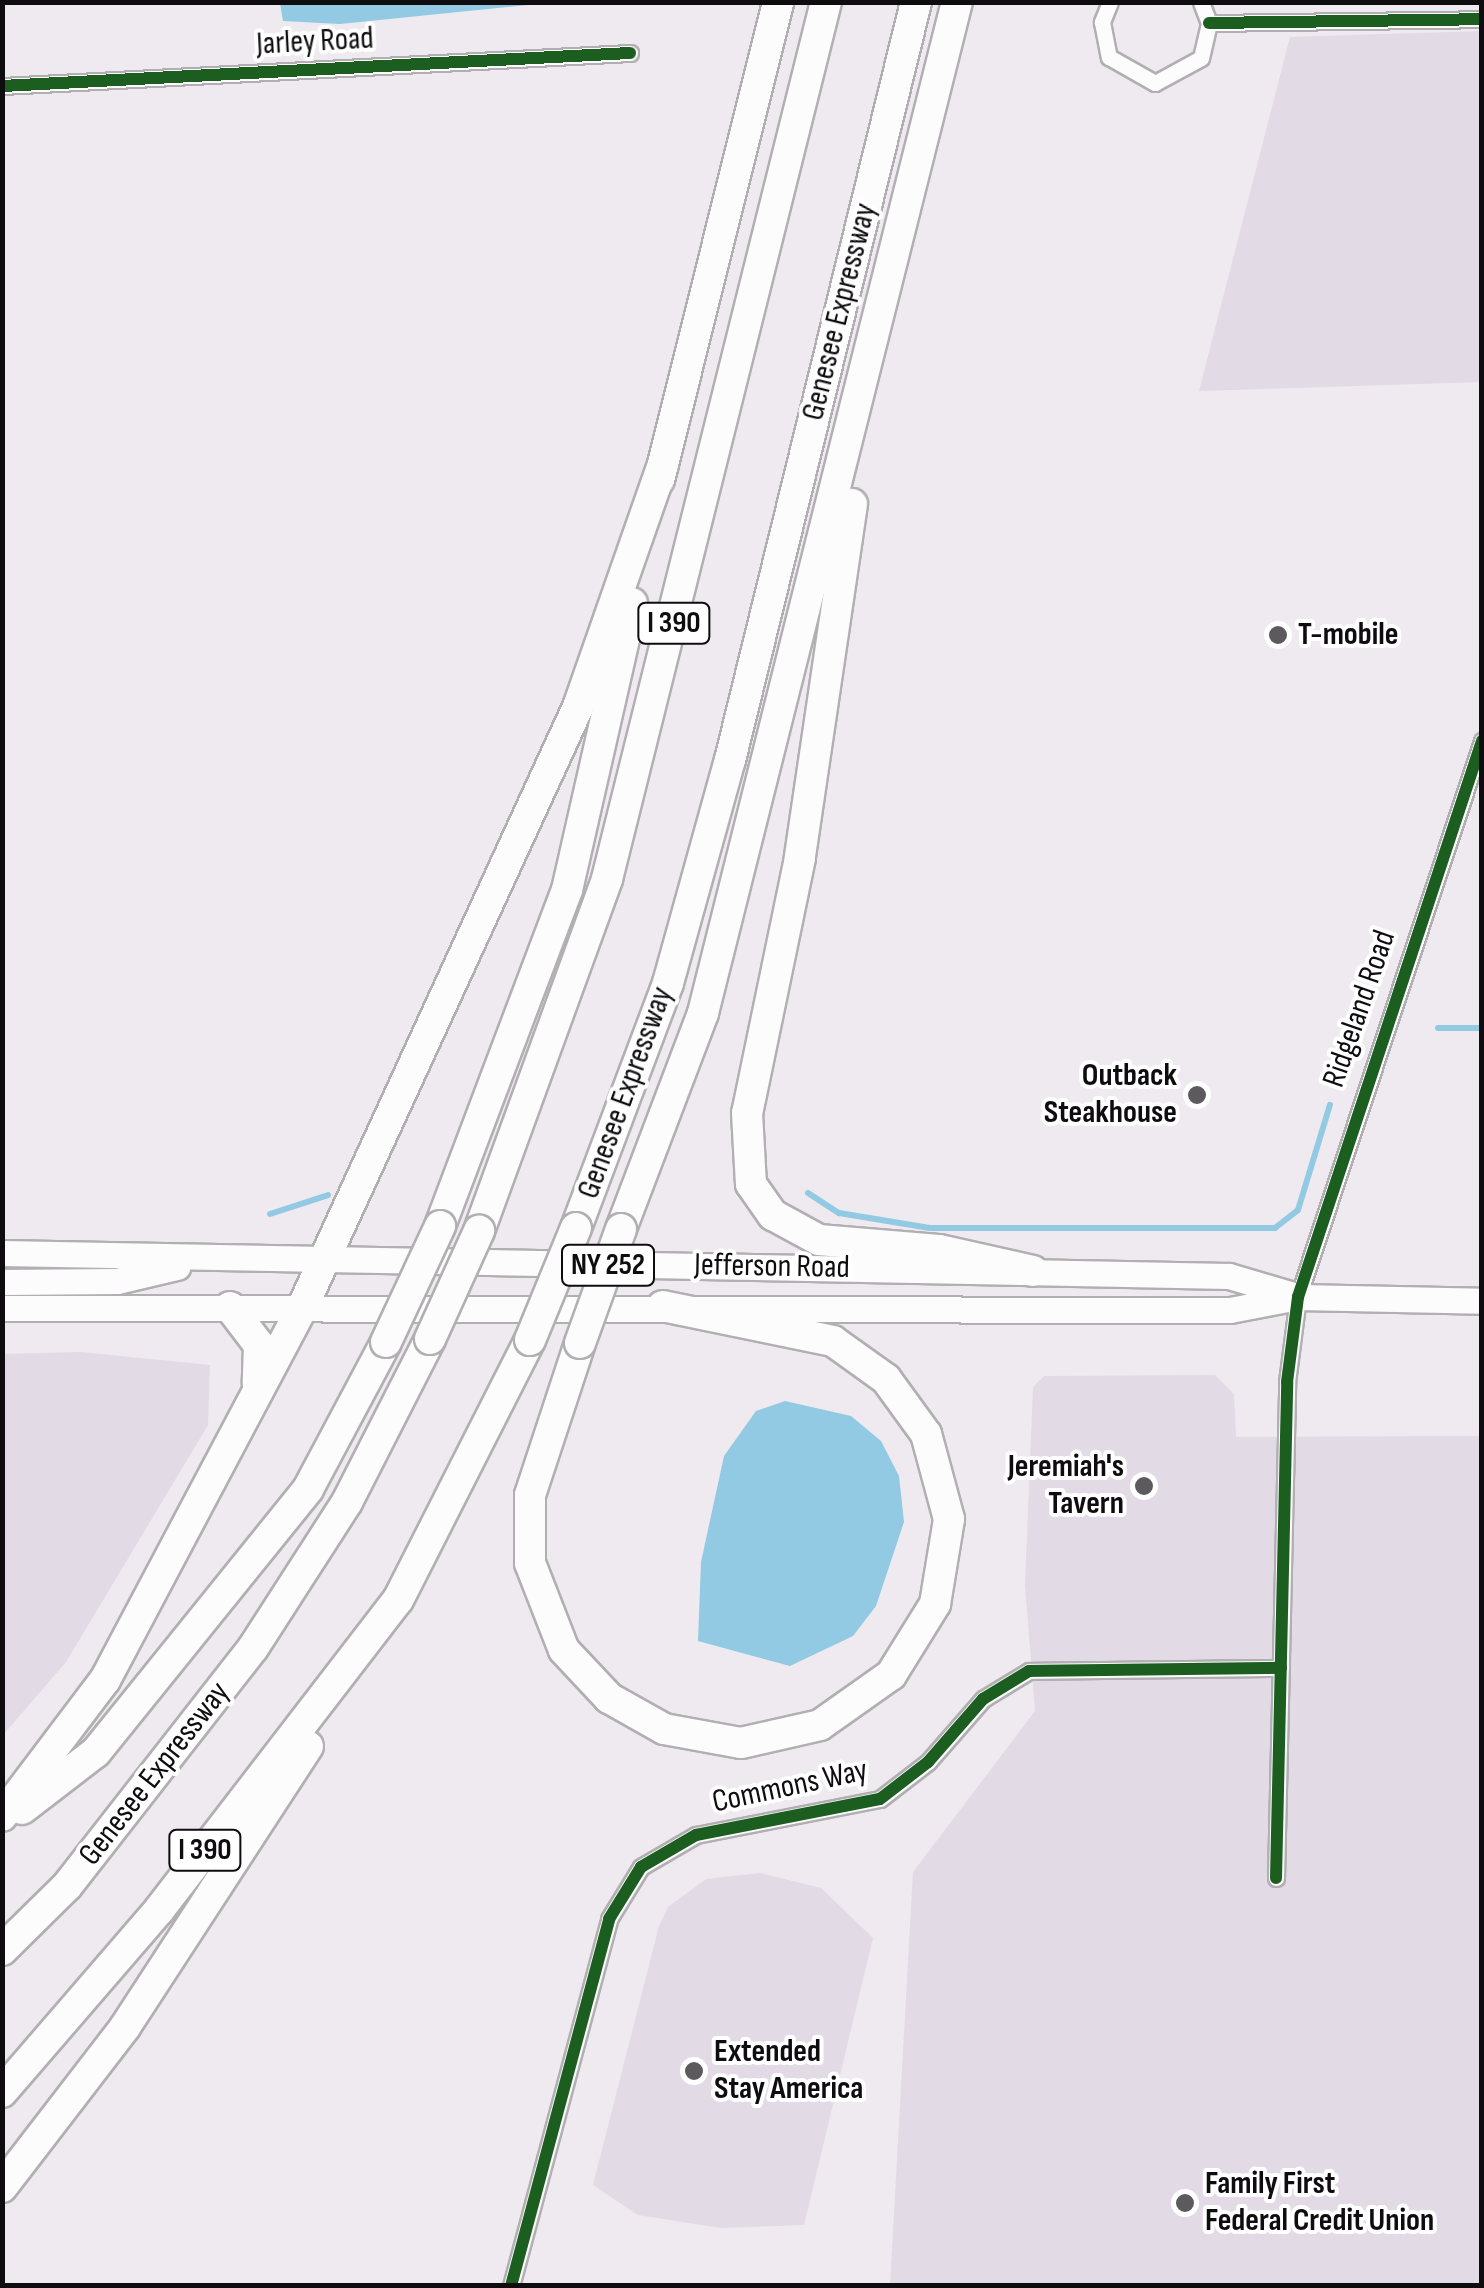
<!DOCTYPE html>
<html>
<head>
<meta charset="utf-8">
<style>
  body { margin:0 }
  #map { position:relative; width:1484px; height:2288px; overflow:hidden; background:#eeeaef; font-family:"Sofia Sans Condensed",sans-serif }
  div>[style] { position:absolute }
  .built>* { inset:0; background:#e2dae4 }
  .water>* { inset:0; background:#91cae2 }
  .stream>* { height:6px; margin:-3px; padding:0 3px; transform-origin:3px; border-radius:3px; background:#91cae2 }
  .roads { filter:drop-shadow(2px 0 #b2afb2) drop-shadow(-2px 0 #b2afb2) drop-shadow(0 2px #b2afb2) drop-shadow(0 -2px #b2afb2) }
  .street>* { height:15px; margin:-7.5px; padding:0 7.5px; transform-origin:7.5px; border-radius:7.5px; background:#fcfcfd }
  .primary>* { height:25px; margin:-12.5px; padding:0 12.5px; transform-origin:12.5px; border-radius:12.5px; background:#fcfcfd }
  .highway>* { height:30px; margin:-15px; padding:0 15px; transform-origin:15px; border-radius:15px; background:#fcfcfd }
  .bridges { filter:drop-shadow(2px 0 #b2afb2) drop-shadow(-2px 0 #b2afb2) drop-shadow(0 2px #b2afb2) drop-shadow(0 -2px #b2afb2) }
  .highway-bridge>* { height:30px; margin:-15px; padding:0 15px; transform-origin:15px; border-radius:15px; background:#fcfcfd }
  .cycleway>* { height:12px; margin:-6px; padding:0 6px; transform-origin:6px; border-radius:6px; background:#1b5e20 }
  .dots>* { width:28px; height:28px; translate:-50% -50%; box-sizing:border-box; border:5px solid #fff; border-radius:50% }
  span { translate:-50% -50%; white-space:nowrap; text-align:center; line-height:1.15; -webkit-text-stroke:8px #fff; paint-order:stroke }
  .shield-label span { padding:2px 8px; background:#fff; border:2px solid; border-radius:8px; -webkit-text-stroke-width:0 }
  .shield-label { font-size:30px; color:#0e0c0f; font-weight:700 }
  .street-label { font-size:32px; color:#0e0c0f }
  .poi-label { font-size:32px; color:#0e0c0f; font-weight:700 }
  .left { translate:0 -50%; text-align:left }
  .right { translate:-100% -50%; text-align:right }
  .frame { position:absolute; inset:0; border:5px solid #0e0c0f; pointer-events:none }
</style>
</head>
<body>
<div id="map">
  <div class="built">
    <div style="clip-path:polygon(1481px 31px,1481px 382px,1199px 391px,1290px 37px)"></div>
    <div style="clip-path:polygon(81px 1352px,210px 1365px,208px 1425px,66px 1662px,3px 1735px,3px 1354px)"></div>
    <div style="clip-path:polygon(1215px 1375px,1234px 1394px,1236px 1437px,1481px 1436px,1481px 2285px,890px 2286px,913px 1872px,1035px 1711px,1025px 1585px,1033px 1387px,1044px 1376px)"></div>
    <div style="clip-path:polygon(760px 1873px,821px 1888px,873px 1938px,804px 2225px,721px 2228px,638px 2215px,593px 2185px,659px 1926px,668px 1907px,706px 1879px)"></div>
  </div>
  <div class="water">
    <div style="clip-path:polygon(280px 3px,280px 2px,548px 3px,340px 24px,283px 21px)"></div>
    <div style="clip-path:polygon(785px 1401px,851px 1416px,881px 1441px,899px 1476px,904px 1522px,876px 1606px,853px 1636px,790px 1666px,698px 1641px,701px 1562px,724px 1456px,756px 1411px)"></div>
  </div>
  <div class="stream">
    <div style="left:1438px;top:1028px;width:44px"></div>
    <div style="left:808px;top:1193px;width:37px;rotate:33deg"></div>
    <div style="left:839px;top:1213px;width:92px;rotate:9.4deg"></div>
    <div style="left:930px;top:1228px;width:345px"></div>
    <div style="left:1275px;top:1228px;width:29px;rotate:-38deg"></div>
    <div style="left:1298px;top:1210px;width:110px;rotate:-73.1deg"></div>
    <div style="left:270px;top:1214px;width:61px;rotate:-18.1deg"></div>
  </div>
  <div class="roads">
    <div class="street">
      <div style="left:1110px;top:2px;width:22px;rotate:112deg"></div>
      <div style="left:1102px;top:22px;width:36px;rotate:79deg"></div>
      <div style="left:1109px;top:57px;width:53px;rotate:29.5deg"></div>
      <div style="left:1155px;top:83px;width:52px;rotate:-28.5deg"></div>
      <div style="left:1201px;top:58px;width:36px;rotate:-77deg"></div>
      <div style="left:1209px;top:23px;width:22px;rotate:-111deg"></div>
      <div style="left:1209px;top:23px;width:273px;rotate:-0.8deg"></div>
      <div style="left:2px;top:86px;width:629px;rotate:-3.01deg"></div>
      <div style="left:1276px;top:1878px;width:496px;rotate:-88.7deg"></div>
      <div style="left:1287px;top:1382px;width:86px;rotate:-82.6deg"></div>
      <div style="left:1298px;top:1297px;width:586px;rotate:-71.69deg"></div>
      <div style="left:511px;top:2286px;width:380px;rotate:-75deg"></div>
      <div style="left:609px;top:1919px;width:61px;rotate:-58.4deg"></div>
      <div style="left:641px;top:1867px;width:64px;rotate:-30.2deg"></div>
      <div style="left:696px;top:1835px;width:187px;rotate:-11.1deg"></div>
      <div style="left:880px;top:1799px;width:61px;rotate:-37.6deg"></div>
      <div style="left:928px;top:1762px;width:84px;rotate:-48.9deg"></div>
      <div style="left:983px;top:1699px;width:54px;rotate:-31.3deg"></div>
      <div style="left:1029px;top:1671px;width:252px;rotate:-0.7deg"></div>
    </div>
    <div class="primary">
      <div style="left:2px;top:1253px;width:1227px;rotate:1.07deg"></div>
      <div style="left:1229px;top:1276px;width:67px;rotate:16.5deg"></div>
      <div style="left:2px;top:1282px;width:115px;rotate:-0.5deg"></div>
      <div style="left:117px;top:1281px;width:62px;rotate:-13.1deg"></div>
      <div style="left:2px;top:1308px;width:1228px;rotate:0.09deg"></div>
      <div style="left:1230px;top:1310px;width:69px;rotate:-10.8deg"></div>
      <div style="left:1298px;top:1297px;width:184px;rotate:1.2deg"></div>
    </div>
    <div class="highway">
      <div style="left:659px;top:480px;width:493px;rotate:-76deg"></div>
      <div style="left:852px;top:504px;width:358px;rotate:98.4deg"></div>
      <div style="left:800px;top:858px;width:260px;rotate:101.7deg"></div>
      <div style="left:747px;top:1113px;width:71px;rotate:86.8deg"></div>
      <div style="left:751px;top:1184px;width:38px;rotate:55deg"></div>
      <div style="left:773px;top:1215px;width:52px;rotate:28.5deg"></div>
      <div style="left:819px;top:1240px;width:120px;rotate:4.8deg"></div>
      <div style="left:939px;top:1250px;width:96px;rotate:12.6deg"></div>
      <div style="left:440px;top:1226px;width:359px;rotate:-69.3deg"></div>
      <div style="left:567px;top:890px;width:294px;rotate:-77.2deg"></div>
      <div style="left:576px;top:1228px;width:262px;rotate:-69.4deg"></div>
      <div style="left:668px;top:983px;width:231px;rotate:-74.5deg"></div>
      <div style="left:730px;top:760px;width:780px;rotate:-76.21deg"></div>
      <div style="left:621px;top:1229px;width:231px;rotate:-69.2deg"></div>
      <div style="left:703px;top:1013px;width:1042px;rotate:-75.9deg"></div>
      <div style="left:479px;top:1231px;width:375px;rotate:-70deg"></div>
      <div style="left:607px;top:879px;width:904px;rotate:-75.98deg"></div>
      <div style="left:230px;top:1307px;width:48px;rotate:52.7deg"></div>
      <div style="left:259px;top:1345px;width:38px;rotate:92deg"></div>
      <div style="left:580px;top:1343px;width:160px;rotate:108.2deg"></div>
      <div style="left:530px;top:1495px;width:68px;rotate:90deg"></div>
      <div style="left:530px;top:1563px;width:93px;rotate:68.7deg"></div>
      <div style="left:564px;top:1650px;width:66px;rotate:46.8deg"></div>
      <div style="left:609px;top:1698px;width:63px;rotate:29.4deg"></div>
      <div style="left:664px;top:1729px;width:78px;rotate:10.3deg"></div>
      <div style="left:741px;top:1743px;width:81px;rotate:-12.8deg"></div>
      <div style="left:820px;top:1725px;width:87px;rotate:-35.2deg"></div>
      <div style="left:891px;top:1675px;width:84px;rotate:-58.2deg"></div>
      <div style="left:935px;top:1604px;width:86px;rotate:-80.6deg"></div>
      <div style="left:949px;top:1519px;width:88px;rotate:-105.1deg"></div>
      <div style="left:926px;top:1434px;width:68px;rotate:-126deg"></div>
      <div style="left:886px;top:1379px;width:65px;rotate:-144.4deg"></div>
      <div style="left:833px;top:1341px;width:174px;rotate:-168.4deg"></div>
      <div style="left:22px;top:1809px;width:93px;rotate:-37.6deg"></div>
      <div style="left:96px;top:1752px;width:338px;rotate:-51.1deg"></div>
      <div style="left:308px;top:1489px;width:166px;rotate:-62deg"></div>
      <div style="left:2px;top:1816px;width:171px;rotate:-52.9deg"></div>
      <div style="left:105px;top:1680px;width:423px;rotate:-62.1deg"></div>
      <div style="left:303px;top:1306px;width:659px;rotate:-65.34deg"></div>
      <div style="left:578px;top:707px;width:257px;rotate:-70.7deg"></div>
      <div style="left:2px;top:1950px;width:91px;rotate:-44.6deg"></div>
      <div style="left:67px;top:1886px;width:302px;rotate:-52deg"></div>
      <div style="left:253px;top:1648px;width:174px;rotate:-57.2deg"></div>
      <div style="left:347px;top:1502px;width:183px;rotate:-63deg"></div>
      <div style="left:2px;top:2092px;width:240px;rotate:-49.2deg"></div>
      <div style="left:159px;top:1910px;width:391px;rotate:-52.4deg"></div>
      <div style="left:398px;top:1600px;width:292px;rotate:-63.1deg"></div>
      <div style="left:2px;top:2187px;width:202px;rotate:-52.4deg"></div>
      <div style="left:125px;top:2027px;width:335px;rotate:-56.9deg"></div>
    </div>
  </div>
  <div class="bridges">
    <div class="highway-bridge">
      <div style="left:430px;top:1339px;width:119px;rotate:-65.6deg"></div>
      <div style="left:530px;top:1340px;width:121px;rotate:-67.7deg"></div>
      <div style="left:386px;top:1342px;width:128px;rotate:-65deg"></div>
      <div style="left:580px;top:1343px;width:121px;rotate:-70.2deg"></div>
    </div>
  </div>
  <div class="cycleway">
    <div style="left:1209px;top:23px;width:273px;rotate:-0.8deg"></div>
    <div style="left:2px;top:86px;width:629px;rotate:-3.01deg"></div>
    <div style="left:1276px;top:1878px;width:496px;rotate:-88.7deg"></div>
    <div style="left:1287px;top:1382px;width:86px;rotate:-82.6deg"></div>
    <div style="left:1298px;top:1297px;width:586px;rotate:-71.69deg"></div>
    <div style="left:511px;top:2286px;width:380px;rotate:-75deg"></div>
    <div style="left:609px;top:1919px;width:61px;rotate:-58.4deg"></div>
    <div style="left:641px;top:1867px;width:64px;rotate:-30.2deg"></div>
    <div style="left:696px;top:1835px;width:187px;rotate:-11.1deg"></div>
    <div style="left:880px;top:1799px;width:61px;rotate:-37.6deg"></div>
    <div style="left:928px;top:1762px;width:84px;rotate:-48.9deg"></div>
    <div style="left:983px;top:1699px;width:54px;rotate:-31.3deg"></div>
    <div style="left:1029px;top:1671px;width:252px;rotate:-0.7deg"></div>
  </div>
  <div class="dots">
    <div style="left:1278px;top:635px;background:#5c5a5d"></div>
    <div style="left:1197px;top:1095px;background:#5c5a5d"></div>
    <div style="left:1144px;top:1486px;background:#5c5a5d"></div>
    <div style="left:694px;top:2071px;background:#5c5a5d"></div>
    <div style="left:1185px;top:2203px;background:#5c5a5d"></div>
  </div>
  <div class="shield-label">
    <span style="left:674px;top:623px">I 390</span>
    <span style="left:608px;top:1265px">NY 252</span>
    <span style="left:205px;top:1850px">I 390</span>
  </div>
  <div class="street-label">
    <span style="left:315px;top:42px;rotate:-3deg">Jarley Road</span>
    <span style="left:840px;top:312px;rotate:-76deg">Genesee Expressway</span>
    <span style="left:1360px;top:1009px;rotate:-71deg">Ridgeland Road</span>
    <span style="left:626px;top:1093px;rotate:-70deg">Genesee Expressway</span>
    <span style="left:772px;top:1267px;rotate:1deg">Jefferson Road</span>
    <span style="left:155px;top:1774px;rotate:-52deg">Genesee Expressway</span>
    <span style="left:790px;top:1787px;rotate:-12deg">Commons Way</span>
  </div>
  <div class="poi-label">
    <span class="left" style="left:1298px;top:635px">T-mobile</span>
    <span class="right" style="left:1177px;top:1095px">Outback<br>Steakhouse</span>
    <span class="right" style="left:1124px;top:1486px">Jeremiah's<br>Tavern</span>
    <span class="left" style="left:714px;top:2071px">Extended<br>Stay America</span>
    <span class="left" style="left:1205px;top:2203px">Family First<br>Federal Credit Union</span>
  </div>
  <div class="frame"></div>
</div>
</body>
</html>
